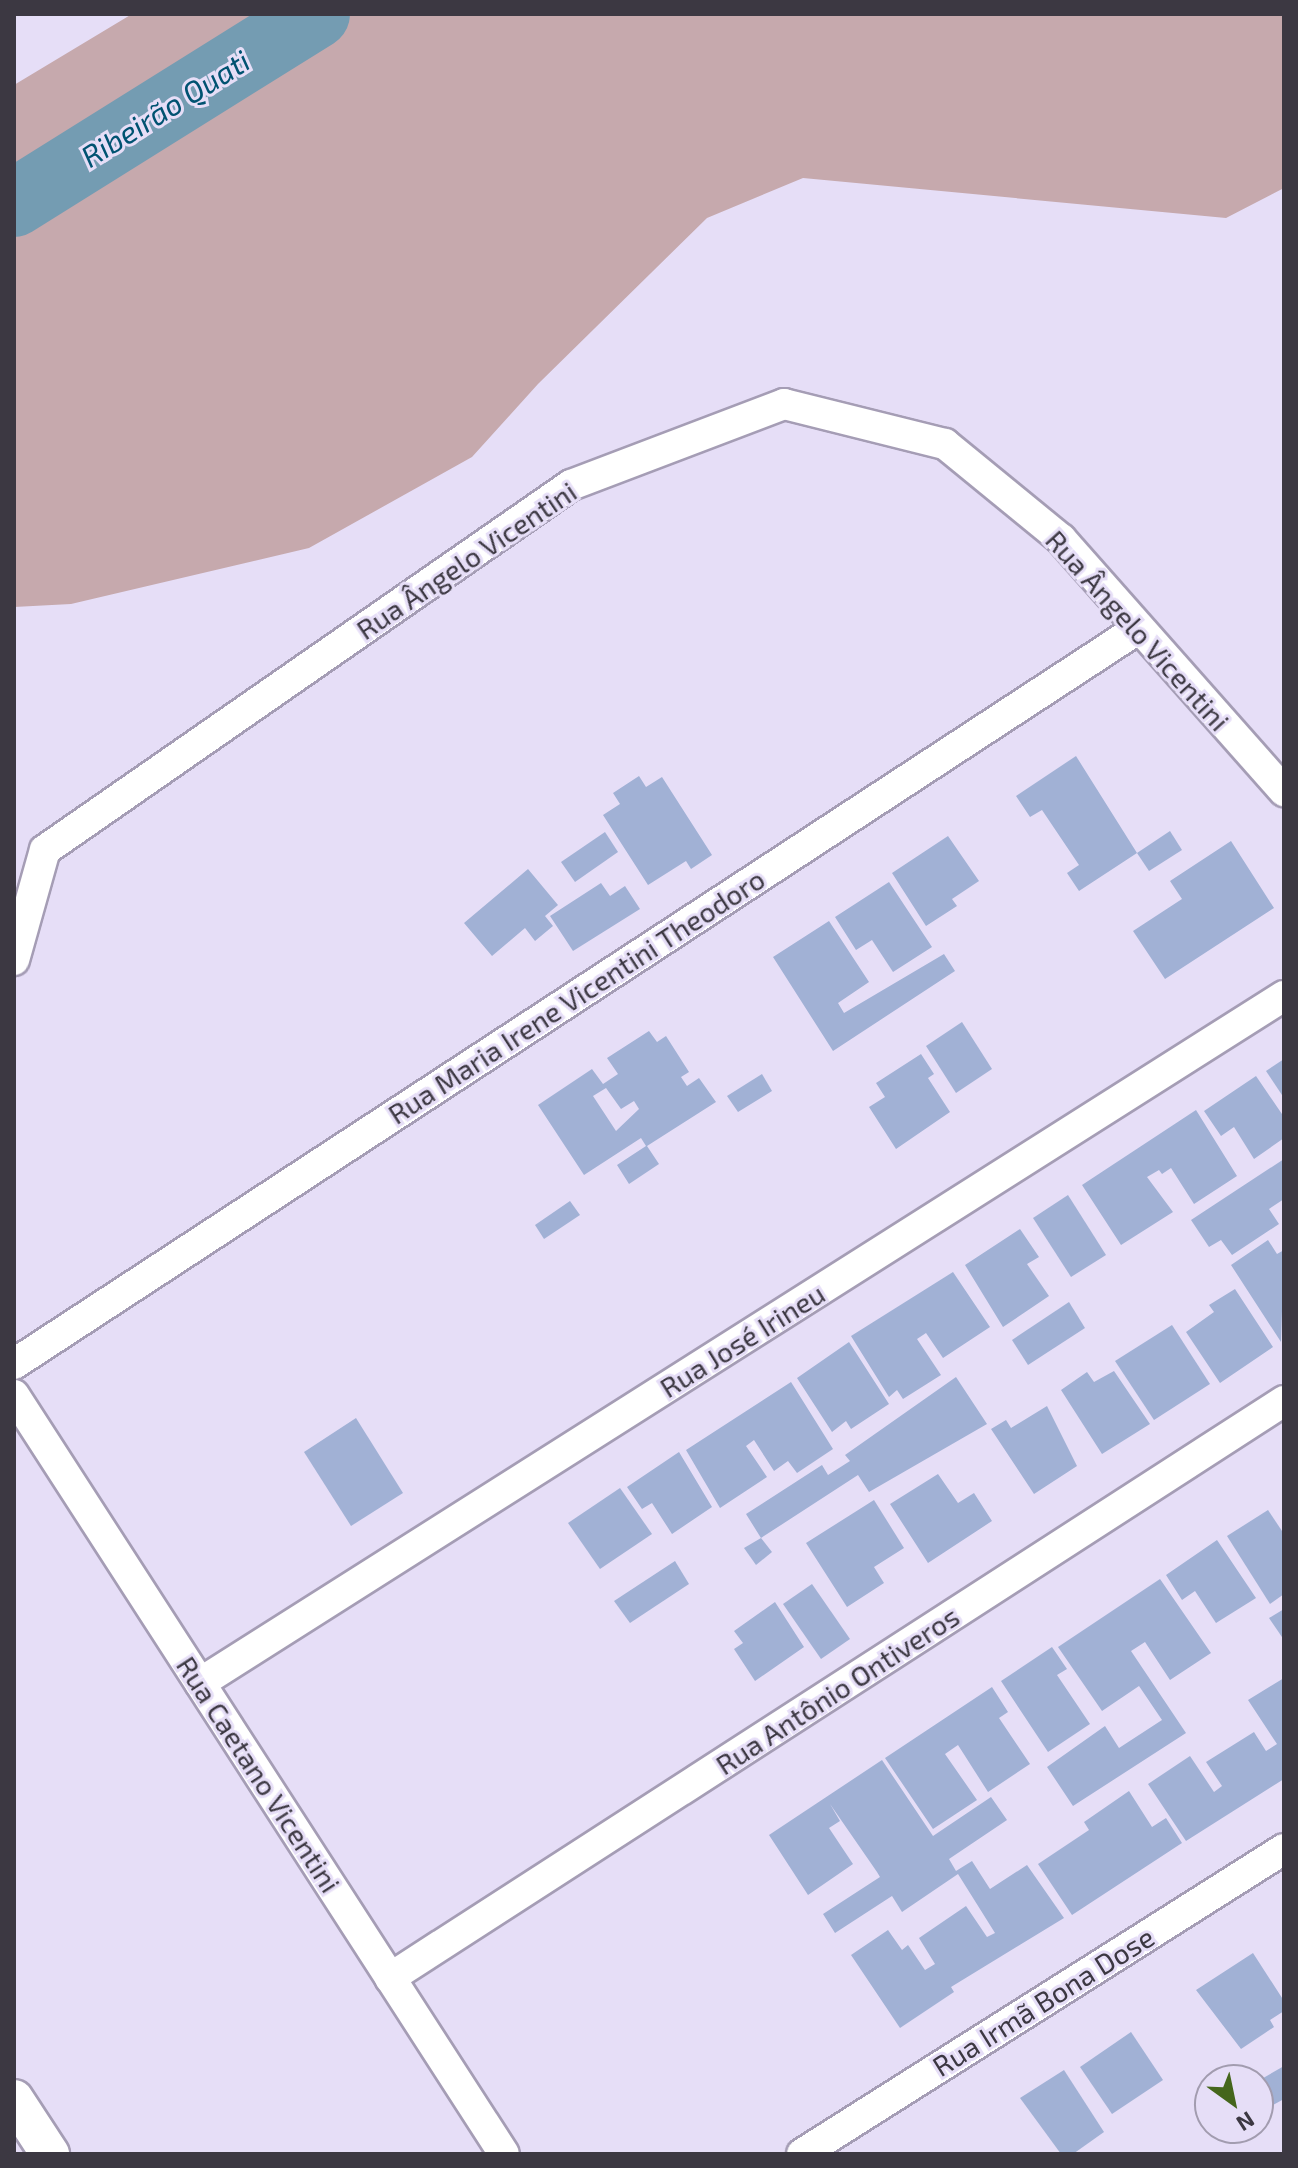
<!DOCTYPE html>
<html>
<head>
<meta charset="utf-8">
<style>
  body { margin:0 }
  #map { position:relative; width:1298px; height:2168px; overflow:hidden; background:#e6def7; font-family:"Exo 2",sans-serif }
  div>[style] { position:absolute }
  .green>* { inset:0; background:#c6a9ad }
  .river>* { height:68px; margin:-34px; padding:0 34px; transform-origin:34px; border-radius:34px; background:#749cb2 }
  .building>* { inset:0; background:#a1b1d5 }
  .roads { filter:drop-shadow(2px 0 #a59db5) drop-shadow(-2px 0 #a59db5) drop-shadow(0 2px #a59db5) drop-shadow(0 -2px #a59db5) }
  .minor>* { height:30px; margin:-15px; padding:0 15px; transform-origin:15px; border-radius:15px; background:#fff }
  .tertiary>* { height:38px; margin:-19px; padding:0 19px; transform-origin:19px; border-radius:19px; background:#fff }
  span { translate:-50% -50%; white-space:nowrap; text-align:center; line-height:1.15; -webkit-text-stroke:6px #e6def7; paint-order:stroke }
  .street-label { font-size:28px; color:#3c3842 }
  .water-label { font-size:30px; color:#005271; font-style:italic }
  .frame { position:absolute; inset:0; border:16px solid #3c3842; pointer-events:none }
  .north { position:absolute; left:1194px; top:2064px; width:80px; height:80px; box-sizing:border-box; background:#e6def7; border:2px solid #a29caf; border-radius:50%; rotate:147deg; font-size:22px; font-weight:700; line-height:32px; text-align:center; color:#3c3842 }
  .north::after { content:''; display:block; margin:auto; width:28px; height:36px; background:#45661c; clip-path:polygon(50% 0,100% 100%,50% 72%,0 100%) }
</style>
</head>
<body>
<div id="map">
  <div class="green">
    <div style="clip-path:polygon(132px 14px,1284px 14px,1284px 188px,1226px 218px,803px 178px,707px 218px,538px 384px,472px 457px,309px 548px,71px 604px,14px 607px,14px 85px)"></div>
  </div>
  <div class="river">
    <div style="left:14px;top:203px;width:356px;rotate:-32deg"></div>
  </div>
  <div class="building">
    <div style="clip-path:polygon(1076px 756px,1137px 853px,1079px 891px,1067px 873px,1079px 865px,1042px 810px,1030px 817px,1016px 796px)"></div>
    <div style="clip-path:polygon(639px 776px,646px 787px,662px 777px,712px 855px,691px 869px,686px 861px,648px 885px,603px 815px,620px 804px,613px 793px)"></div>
    <div style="clip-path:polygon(1170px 831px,1182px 850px,1149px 871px,1137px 853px)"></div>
    <div style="clip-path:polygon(605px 832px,618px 852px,575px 882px,561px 862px)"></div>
    <div style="clip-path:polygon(948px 836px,979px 881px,952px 899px,957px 906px,926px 926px,892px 873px)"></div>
    <div style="clip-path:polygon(1231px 841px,1274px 908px,1165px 979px,1133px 931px,1182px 899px,1170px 881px)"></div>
    <div style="clip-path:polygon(528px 869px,558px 905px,545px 916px,553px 926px,535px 941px,525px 928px,492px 956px,464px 923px)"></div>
    <div style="clip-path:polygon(889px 882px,932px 947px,893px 972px,872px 940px,856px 950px,835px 917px)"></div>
    <div style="clip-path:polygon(601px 883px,610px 896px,625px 886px,640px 909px,573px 951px,550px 916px)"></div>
    <div style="clip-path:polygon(829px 921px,869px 982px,838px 1003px,844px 1013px,944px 954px,955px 971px,833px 1051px,773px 957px)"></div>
    <div style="clip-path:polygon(962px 1022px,992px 1069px,956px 1093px,926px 1046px)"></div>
    <div style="clip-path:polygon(evenodd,649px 1031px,657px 1042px,666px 1036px,689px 1072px,681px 1077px,687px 1086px,699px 1078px,716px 1102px,647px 1146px,659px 1164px,629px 1184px,617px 1165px,646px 1146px,641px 1138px,584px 1175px,538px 1105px,592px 1069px,603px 1084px,618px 1074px,607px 1058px,649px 1031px,606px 1088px,621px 1109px,634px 1101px,639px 1109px,616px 1131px,593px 1096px,606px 1088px)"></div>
    <div style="clip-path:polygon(921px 1054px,934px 1074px,928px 1078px,950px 1112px,896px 1149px,869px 1107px,885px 1097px,876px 1083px)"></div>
    <div style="clip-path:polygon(1284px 1059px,1284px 1093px,1282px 1095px,1266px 1071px)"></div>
    <div style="clip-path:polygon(762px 1074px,772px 1091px,738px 1112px,727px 1096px)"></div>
    <div style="clip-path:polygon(1256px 1076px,1284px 1117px,1284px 1138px,1254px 1159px,1234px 1127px,1221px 1136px,1204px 1111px)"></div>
    <div style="clip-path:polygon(1196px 1110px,1237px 1176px,1194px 1204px,1171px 1168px,1162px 1174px,1159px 1170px,1147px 1177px,1173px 1212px,1121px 1245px,1082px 1185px)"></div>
    <div style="clip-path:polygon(1284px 1159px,1284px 1199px,1269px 1209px,1279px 1224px,1232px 1255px,1221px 1240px,1209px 1247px,1191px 1220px)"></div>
    <div style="clip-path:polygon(1068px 1195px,1106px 1255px,1071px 1277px,1033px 1218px)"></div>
    <div style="clip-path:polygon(570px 1201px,580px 1215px,544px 1239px,535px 1225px)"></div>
    <div style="clip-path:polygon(1020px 1229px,1039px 1257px,1027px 1264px,1049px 1296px,1003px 1327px,965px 1265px)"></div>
    <div style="clip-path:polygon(1268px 1240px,1277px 1254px,1284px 1250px,1281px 1342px,1231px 1265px)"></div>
    <div style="clip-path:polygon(953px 1272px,990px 1327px,943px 1358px,926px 1333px,917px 1339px,941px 1375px,903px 1399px,897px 1390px,889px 1397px,851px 1336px)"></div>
    <div style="clip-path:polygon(1235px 1289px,1273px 1347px,1220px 1383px,1186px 1332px,1214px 1312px,1209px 1305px)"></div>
    <div style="clip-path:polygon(1069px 1302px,1085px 1328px,1028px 1365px,1012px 1340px)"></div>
    <div style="clip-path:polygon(1172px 1325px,1210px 1384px,1154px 1420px,1115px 1361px)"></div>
    <div style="clip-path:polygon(849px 1342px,889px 1404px,851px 1429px,846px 1421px,832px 1432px,797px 1378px)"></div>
    <div style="clip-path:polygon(1114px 1371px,1150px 1424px,1102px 1454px,1061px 1390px,1087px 1372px,1094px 1382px)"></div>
    <div style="clip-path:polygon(956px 1377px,987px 1424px,869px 1492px,858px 1475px,761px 1538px,746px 1514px,822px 1465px,828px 1475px,850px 1461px,845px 1455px)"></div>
    <div style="clip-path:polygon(791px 1382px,833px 1449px,797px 1473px,788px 1461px,774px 1471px,754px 1440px,746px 1446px,767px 1477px,720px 1508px,686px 1450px)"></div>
    <div style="clip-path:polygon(1047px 1406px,1077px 1466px,1034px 1494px,991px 1429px,1006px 1420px,1011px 1428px)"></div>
    <div style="clip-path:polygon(356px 1418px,403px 1493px,351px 1526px,304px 1452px)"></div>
    <div style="clip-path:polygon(679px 1452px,712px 1507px,672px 1534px,652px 1503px,642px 1509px,627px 1487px)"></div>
    <div style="clip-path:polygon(938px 1474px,958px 1503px,974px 1493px,992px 1521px,928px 1563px,890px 1504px)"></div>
    <div style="clip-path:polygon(620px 1488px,652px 1534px,600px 1569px,568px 1523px)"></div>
    <div style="clip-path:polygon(874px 1500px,904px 1548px,874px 1567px,884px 1583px,847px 1607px,806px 1543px)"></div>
    <div style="clip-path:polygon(1268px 1510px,1284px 1534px,1284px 1594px,1270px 1604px,1227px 1536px)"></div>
    <div style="clip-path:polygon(761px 1538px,772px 1552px,756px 1565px,744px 1548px)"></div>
    <div style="clip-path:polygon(1217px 1540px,1256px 1598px,1216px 1623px,1195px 1591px,1182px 1600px,1166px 1575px)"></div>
    <div style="clip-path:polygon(675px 1561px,689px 1584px,630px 1623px,614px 1601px)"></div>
    <div style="clip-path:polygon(1160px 1579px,1211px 1653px,1170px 1680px,1145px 1642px,1131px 1651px,1186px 1733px,1073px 1806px,1047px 1767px,1105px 1726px,1119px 1748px,1162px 1720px,1139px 1686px,1102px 1711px,1058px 1647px)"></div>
    <div style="clip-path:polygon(812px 1584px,850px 1639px,821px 1659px,783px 1604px)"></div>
    <div style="clip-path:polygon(775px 1602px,804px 1647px,755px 1681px,734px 1649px,743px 1643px,734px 1631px)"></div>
    <div style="clip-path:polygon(1284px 1609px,1284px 1640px,1269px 1618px)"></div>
    <div style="clip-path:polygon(1052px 1647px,1067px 1669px,1057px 1675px,1090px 1724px,1048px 1752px,1001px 1681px)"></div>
    <div style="clip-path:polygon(1284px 1678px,1284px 1779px,1186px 1841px,1148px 1784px,1190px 1756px,1214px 1792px,1222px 1786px,1206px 1762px,1254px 1732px,1266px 1751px,1277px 1744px,1248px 1700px)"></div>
    <div style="clip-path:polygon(992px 1687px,1008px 1712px,999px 1718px,1030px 1764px,988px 1792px,958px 1745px,945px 1754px,977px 1800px,933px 1829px,885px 1758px)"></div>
    <div style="clip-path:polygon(882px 1760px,933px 1836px,991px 1797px,1007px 1820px,949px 1859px,956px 1871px,972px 1861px,990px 1889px,1027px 1865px,1064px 1918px,951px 1987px,954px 1992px,900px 2028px,851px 1955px,888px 1930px,902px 1950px,908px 1945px,925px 1970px,935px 1964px,919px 1938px,966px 1906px,987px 1937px,995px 1933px,958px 1874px,902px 1912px,892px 1896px,835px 1933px,823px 1914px,880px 1877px,877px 1872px,830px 1804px,840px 1821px,829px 1828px,853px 1864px,808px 1895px,769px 1835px)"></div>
    <div style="clip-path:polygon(1129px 1791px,1152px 1827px,1166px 1818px,1182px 1843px,1072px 1915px,1038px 1864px,1089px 1830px,1084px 1822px)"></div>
    <div style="clip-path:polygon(1253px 1953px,1284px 2001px,1284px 2011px,1270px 2020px,1274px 2027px,1241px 2049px,1196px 1990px)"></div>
    <div style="clip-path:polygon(1131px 2032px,1163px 2080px,1112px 2114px,1080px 2067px)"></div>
    <div style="clip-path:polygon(1284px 2066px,1284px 2099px,1273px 2105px,1258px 2081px)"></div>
    <div style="clip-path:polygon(1064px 2070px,1104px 2132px,1073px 2154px,1061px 2154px,1020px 2098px)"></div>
  </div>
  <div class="roads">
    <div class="minor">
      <div style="left:14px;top:960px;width:114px;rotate:-74.3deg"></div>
      <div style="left:45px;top:850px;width:640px;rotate:-34.76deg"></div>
      <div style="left:571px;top:485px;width:228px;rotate:-20.8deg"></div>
      <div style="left:784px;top:404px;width:166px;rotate:14deg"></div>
      <div style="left:945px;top:444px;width:150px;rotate:39.3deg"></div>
      <div style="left:1061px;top:539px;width:337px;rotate:48.5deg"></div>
      <div style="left:14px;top:1364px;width:1344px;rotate:-33.19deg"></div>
      <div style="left:14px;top:1395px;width:903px;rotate:57.15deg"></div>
      <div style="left:200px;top:1683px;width:1283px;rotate:-32.37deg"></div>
      <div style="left:390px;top:1978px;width:1064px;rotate:-32.84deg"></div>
      <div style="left:802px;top:2154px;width:570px;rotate:-32.32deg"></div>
    </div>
    <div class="tertiary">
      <div style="left:14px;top:2099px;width:66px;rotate:56.8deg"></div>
    </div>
  </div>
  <div class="street-label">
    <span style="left:466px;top:560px;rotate:-34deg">Rua Ângelo Vicentini</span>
    <span style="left:1138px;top:630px;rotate:48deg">Rua Ângelo Vicentini</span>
    <span style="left:576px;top:996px;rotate:-33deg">Rua Maria Irene Vicentini Theodoro</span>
    <span style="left:742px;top:1340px;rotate:-32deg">Rua José Irineu</span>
    <span style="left:837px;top:1690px;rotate:-33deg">Rua Antônio Ontiveros</span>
    <span style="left:259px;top:1774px;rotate:57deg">Rua Caetano Vicentini</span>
    <span style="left:1043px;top:2001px;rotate:-32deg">Rua Irmã Bona Dose</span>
  </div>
  <div class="water-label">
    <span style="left:165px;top:108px;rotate:-32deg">Ribeirão Quati</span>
  </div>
  <div class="frame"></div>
  <div class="north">N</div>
</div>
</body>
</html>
